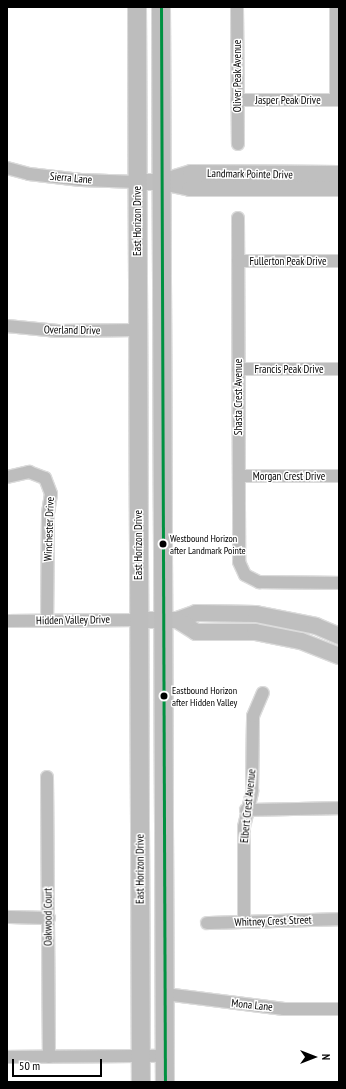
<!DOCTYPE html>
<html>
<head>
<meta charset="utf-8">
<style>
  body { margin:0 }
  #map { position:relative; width:346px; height:1089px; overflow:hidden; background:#fff; font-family:"PT Sans Narrow",sans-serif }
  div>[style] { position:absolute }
  .roads { filter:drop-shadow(1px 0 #dbdbdb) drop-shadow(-1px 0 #dbdbdb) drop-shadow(0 1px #dbdbdb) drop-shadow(0 -1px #dbdbdb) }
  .street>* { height:12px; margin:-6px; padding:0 6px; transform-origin:6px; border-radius:6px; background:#bdbdbd }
  .secondary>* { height:16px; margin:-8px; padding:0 8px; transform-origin:8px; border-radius:8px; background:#bfbfbf }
  .primary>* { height:18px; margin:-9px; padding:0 9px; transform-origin:9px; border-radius:9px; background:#bdbdbd }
  .bus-1>* { height:3px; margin:-1.5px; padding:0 1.5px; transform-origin:1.5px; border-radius:1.5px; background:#009140 }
  .dots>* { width:11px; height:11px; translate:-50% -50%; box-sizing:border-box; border:2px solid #fff; border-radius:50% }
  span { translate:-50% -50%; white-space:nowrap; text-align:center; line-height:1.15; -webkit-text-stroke:3px #fff; paint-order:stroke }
  .bus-label { font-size:10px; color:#000 }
  .left { translate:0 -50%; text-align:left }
  .street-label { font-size:11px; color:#000 }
  .frame { position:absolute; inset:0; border:8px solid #000; pointer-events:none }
  .north { position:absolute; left:294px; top:1037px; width:40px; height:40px; -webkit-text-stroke:3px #fff; paint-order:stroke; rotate:90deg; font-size:11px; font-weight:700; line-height:16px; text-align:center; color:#000 }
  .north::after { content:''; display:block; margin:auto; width:14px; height:18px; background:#000; clip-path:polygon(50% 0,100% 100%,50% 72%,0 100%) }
  .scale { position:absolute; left:12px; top:1059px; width:90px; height:18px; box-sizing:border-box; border:2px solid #000; border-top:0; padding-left:5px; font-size:12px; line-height:14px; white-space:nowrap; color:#000; -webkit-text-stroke:3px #fff; paint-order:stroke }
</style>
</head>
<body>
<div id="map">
  <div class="roads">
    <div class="street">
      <div style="left:237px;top:7px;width:137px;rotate:89.6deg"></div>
      <div style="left:336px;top:7px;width:93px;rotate:90deg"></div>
      <div style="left:237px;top:100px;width:102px"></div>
      <div style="left:7px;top:168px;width:23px;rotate:15deg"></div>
      <div style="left:29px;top:174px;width:52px;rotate:6.6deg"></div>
      <div style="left:81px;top:180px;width:56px;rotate:2deg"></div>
      <div style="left:238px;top:218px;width:344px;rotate:89.8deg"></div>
      <div style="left:239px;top:562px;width:14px;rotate:65deg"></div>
      <div style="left:245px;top:575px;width:16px;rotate:27deg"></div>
      <div style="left:259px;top:582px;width:80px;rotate:0.7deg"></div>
      <div style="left:238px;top:261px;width:101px"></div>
      <div style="left:7px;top:326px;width:51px;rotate:5.6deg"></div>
      <div style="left:58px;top:331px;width:79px;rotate:-0.7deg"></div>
      <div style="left:238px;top:369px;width:101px"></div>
      <div style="left:239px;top:476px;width:100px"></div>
      <div style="left:7px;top:477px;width:23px;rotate:-13deg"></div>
      <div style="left:29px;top:472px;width:17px;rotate:21deg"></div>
      <div style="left:45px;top:478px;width:17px;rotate:69deg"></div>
      <div style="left:51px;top:494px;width:20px;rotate:99deg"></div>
      <div style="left:48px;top:514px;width:107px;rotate:90.5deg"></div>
      <div style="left:7px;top:621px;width:132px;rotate:-0.4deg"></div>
      <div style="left:47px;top:777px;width:280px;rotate:89.6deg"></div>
      <div style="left:246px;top:810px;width:93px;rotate:-1.2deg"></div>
      <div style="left:7px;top:917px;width:42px;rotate:1.4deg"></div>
      <div style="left:244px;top:922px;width:95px;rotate:-90deg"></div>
      <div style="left:244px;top:827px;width:37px;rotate:-77deg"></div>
      <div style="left:252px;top:791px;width:75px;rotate:-89.2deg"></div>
      <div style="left:253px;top:716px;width:25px;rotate:-67deg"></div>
      <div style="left:207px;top:923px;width:132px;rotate:-1.7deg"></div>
      <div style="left:165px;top:994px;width:120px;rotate:7.2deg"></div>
      <div style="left:284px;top:1009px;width:55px"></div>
      <div style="left:7px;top:1057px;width:157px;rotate:-0.4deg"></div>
    </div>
    <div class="secondary">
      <div style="left:137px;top:182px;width:25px"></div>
      <div style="left:162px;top:182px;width:29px;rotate:12deg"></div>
      <div style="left:190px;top:188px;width:149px"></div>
      <div style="left:162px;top:182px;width:30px;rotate:-17deg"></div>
      <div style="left:191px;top:173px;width:148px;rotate:0.4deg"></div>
      <div style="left:139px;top:620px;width:38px"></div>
      <div style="left:177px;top:620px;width:20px;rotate:-20deg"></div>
      <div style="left:196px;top:613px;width:60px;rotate:1deg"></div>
      <div style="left:256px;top:614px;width:61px;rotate:11.3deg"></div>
      <div style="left:316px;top:626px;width:25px;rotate:23deg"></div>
      <div style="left:177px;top:620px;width:22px;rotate:32deg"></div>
      <div style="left:196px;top:632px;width:59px"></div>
      <div style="left:255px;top:632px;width:47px;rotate:11.1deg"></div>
      <div style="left:301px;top:641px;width:41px;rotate:21.5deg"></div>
    </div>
    <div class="primary">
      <div style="left:137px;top:7px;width:1075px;rotate:89.79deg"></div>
      <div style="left:161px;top:7px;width:1075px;rotate:89.79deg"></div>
    </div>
  </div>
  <div class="bus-1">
    <div style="left:161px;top:7px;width:1075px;rotate:89.79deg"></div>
  </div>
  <div class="dots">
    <div style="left:163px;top:544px;background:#000"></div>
    <div style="left:164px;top:696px;background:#000"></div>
  </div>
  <div class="bus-label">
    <span class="left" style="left:170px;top:544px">Westbound Horizon<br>after Landmark Pointe</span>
    <span class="left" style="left:172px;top:696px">Eastbound Horizon<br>after Hidden Valley</span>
  </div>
  <div class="street-label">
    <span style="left:237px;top:76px;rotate:-90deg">Oliver Peak Avenue</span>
    <span style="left:288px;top:100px">Jasper Peak Drive</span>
    <span style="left:250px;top:174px;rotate:1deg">Landmark Pointe Drive</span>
    <span style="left:71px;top:178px;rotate:5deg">Sierra Lane</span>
    <span style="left:137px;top:221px;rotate:-90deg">East Horizon Drive</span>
    <span style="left:288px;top:261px">Fullerton Peak Drive</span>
    <span style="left:72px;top:330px;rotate:1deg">Overland Drive</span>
    <span style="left:289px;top:369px">Francis Peak Drive</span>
    <span style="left:238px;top:397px;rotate:-90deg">Shasta Crest Avenue</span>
    <span style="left:289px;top:476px">Morgan Crest Drive</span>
    <span style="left:49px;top:529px;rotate:-88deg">Winchester Drive</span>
    <span style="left:138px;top:545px;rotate:-90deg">East Horizon Drive</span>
    <span style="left:73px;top:620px;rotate:-1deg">Hidden Valley Drive</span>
    <span style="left:248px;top:806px;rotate:-84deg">Elbert Crest Avenue</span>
    <span style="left:140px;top:869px;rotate:-90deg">East Horizon Drive</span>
    <span style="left:48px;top:917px;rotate:-90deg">Oakwood Court</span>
    <span style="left:273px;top:921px;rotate:-2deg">Whitney Crest Street</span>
    <span style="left:252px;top:1005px;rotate:6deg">Mona Lane</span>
  </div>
  <div class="frame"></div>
  <div class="north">N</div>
  <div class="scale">50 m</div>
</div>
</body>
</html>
